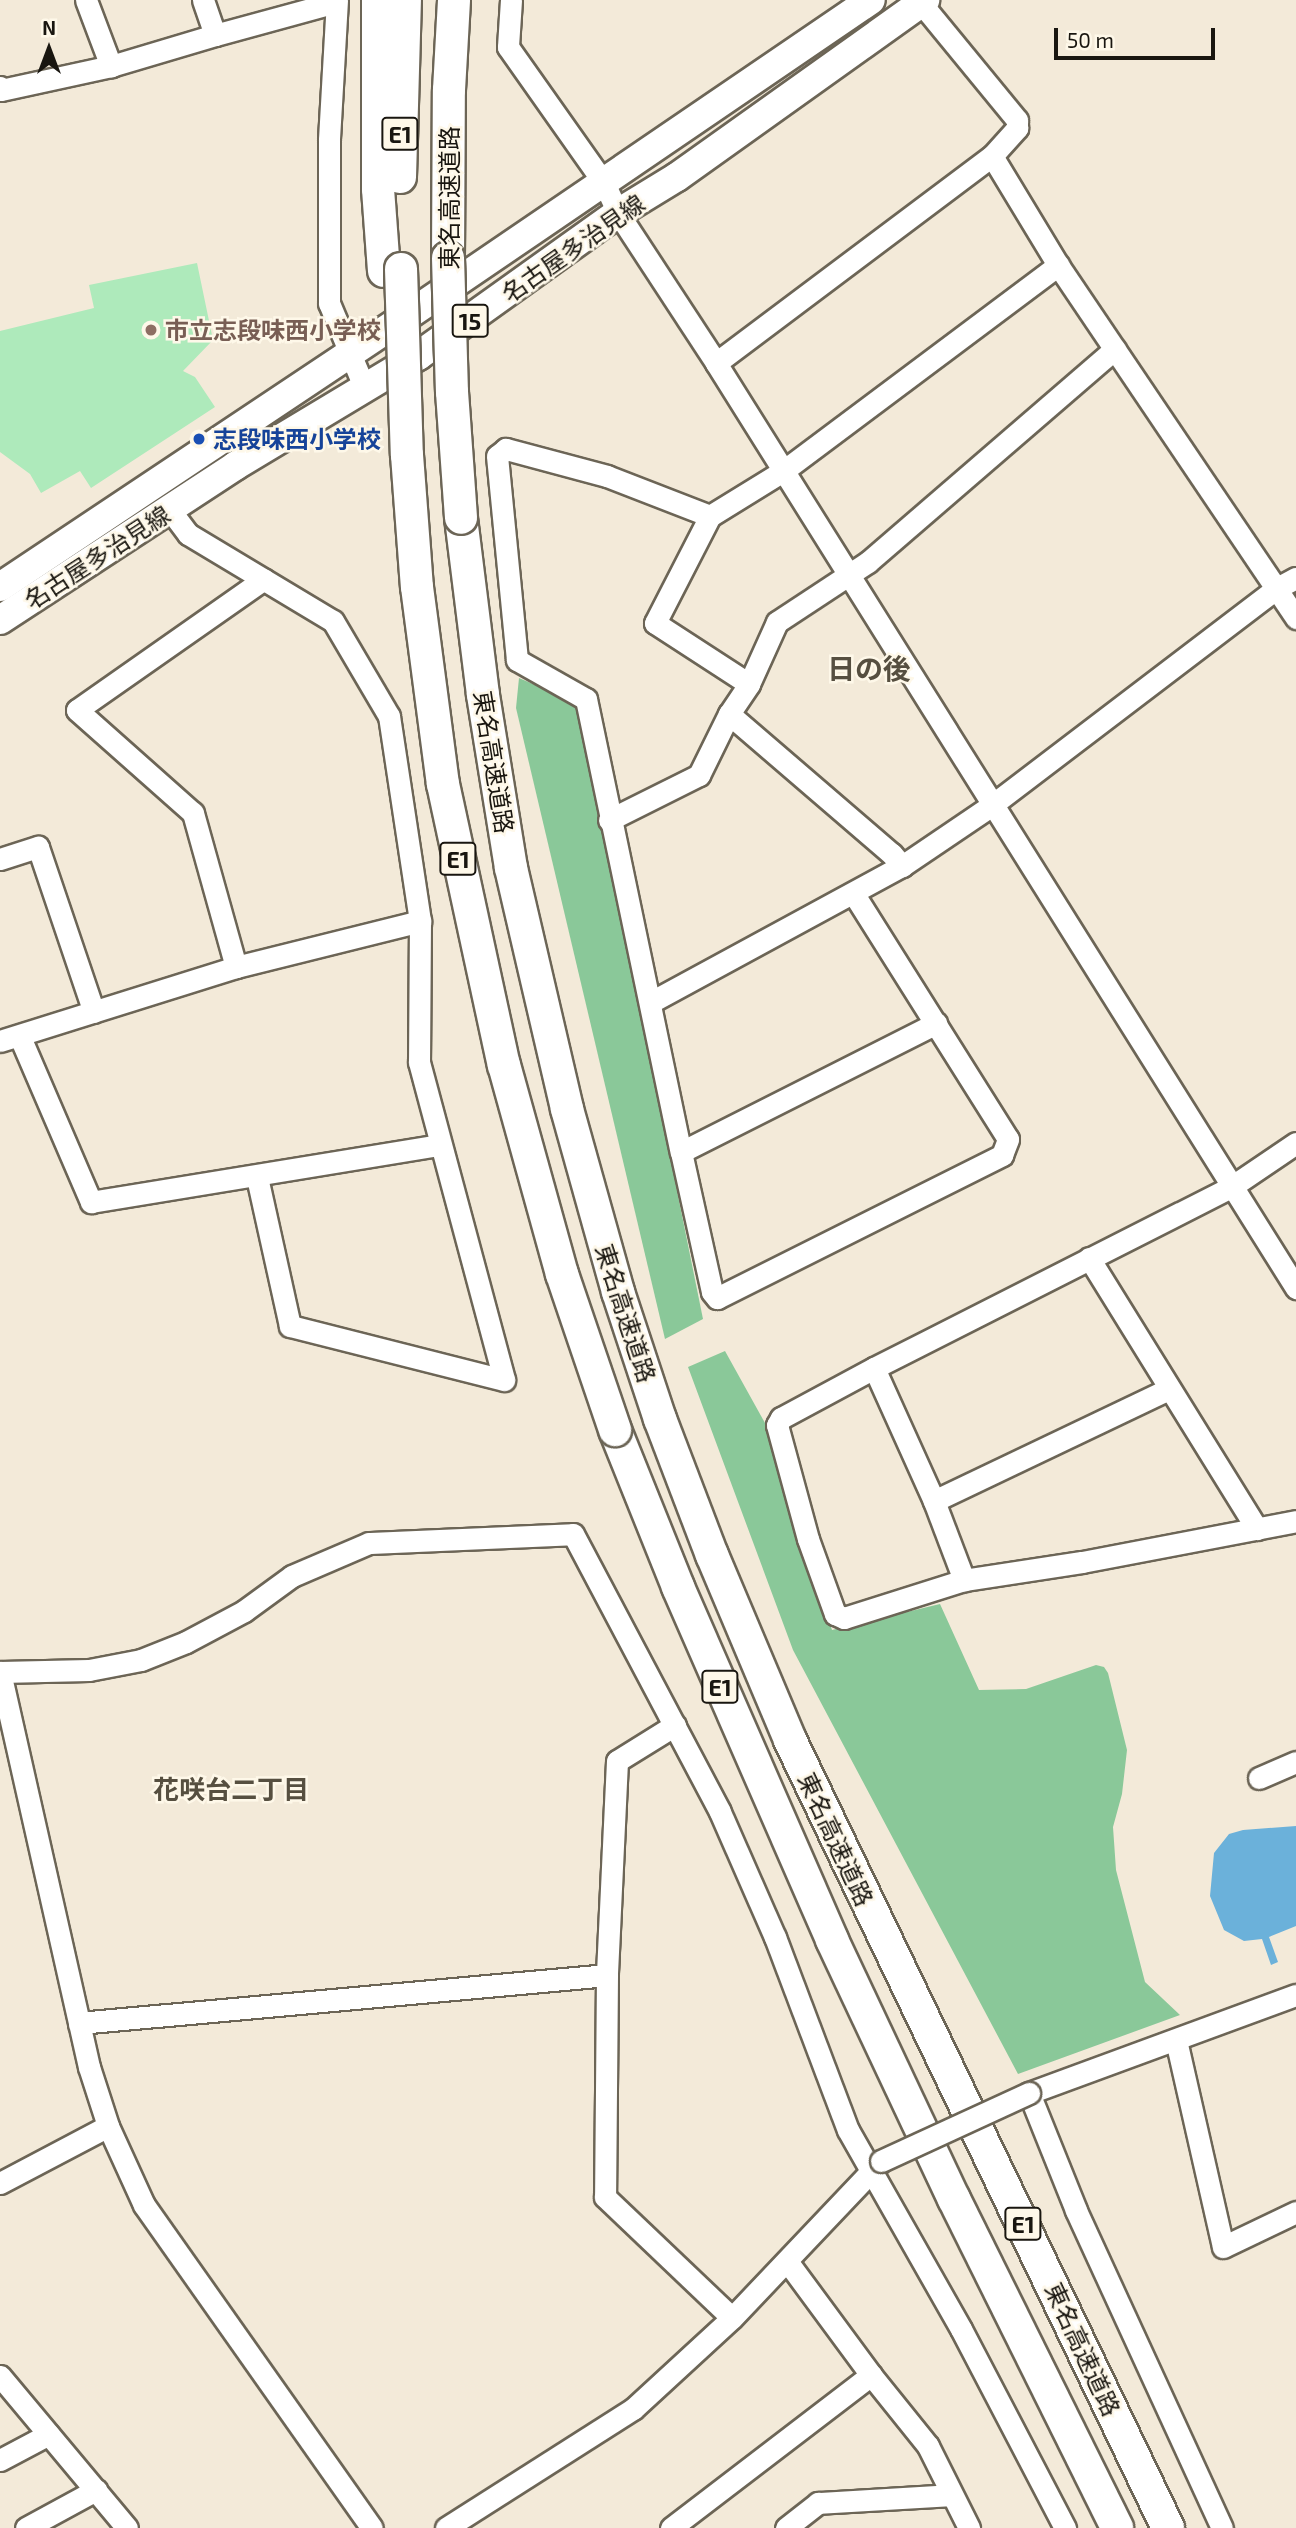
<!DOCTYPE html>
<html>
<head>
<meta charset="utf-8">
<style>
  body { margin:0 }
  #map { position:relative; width:1296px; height:2528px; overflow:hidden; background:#f3ead9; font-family:"Exo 2","Noto Sans JP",sans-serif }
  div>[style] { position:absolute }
  .green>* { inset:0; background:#aeeabb }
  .forest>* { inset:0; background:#8ac899 }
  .water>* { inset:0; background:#6bb1da }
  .roads { filter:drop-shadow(2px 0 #6c6556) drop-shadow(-2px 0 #6c6556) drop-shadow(0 2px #6c6556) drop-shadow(0 -2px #6c6556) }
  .minor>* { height:21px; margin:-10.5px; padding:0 10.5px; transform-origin:10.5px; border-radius:10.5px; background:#fff }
  .major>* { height:28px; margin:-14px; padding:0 14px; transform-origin:14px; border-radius:14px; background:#fff }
  .highway>* { height:32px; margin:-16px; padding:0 16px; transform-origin:16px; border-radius:16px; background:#fff }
  .bridges { filter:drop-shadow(2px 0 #6c6556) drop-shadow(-2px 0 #6c6556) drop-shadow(0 2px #6c6556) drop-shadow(0 -2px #6c6556) }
  .minor-bridge>* { height:21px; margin:-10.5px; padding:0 10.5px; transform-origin:10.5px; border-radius:10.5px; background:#fff }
  .highway-bridge>* { height:32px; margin:-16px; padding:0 16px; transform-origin:16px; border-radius:16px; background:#fff }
  .dots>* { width:19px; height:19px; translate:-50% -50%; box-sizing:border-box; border:4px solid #fef8e9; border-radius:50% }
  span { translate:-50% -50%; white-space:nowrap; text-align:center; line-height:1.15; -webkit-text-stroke:5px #fef8e9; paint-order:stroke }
  .shield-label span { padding:2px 5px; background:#fef8e9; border:2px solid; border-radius:5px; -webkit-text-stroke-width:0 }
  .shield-label { font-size:23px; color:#191610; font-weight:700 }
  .street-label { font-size:24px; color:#191610 }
  .education-label { font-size:24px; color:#785e54; font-weight:700 }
  .left { translate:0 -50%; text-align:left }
  .transit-label { font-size:24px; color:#164399; font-weight:700 }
  .neighbourhood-label { font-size:26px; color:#564f40; font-weight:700 }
  .quarter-label { font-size:28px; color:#564f40; font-weight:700 }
  .north { position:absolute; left:14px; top:14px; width:70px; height:70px; -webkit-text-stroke:5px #fef8e9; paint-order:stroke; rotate:0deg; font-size:19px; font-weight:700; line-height:28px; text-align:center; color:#191610 }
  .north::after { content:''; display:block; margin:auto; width:24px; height:32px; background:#191610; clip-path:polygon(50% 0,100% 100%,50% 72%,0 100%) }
  .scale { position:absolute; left:1054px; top:28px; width:161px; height:32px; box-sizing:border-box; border:4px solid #191610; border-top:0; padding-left:9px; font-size:21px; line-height:24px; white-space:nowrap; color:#191610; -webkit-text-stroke:5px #fef8e9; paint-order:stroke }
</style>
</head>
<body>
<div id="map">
  <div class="green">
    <div style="clip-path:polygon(197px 263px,213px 340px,183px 371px,195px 377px,215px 407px,91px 488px,80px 471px,41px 493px,30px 474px,0 452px,0 331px,94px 308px,89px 285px)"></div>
  </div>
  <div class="forest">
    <div style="clip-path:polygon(519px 678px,568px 699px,580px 712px,703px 1319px,665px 1339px,516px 708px)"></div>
    <div style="clip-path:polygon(725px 1351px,765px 1423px,832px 1630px,940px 1604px,979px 1690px,1026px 1689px,1096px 1665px,1104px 1667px,1108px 1673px,1127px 1750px,1122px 1794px,1113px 1827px,1116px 1870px,1145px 1982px,1180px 2015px,1018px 2074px,793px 1650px,688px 1367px)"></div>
  </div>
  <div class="water">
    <div style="clip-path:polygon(1296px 1826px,1296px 1926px,1269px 1937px,1278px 1962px,1271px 1965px,1262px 1939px,1244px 1941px,1224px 1930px,1210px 1896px,1214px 1853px,1229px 1834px,1243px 1830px)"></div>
  </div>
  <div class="roads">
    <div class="minor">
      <div style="left:86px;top:0;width:71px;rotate:69.3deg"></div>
      <div style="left:203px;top:0;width:37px;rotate:71deg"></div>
      <div style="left:215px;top:35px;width:125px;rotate:-15.3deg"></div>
      <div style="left:337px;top:0;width:140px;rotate:93.3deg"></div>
      <div style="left:329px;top:140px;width:163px;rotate:90deg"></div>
      <div style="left:329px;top:303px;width:93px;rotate:67.3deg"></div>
      <div style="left:511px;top:0;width:47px;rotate:93.7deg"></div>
      <div style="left:508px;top:47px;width:166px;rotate:54.8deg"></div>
      <div style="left:604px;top:183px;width:33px;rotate:65deg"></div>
      <div style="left:618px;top:213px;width:179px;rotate:56.8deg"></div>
      <div style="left:716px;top:363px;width:1092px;rotate:57.91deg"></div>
      <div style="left:0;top:87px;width:3px;rotate:72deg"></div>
      <div style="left:1px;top:90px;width:113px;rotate:-12.3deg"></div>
      <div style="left:111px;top:66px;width:109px;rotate:-16.6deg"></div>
      <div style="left:992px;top:156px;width:127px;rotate:58.8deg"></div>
      <div style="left:1058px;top:265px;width:426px;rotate:56deg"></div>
      <div style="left:716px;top:363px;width:345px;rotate:-36.9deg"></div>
      <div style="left:992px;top:156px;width:38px;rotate:-48deg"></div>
      <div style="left:1017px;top:128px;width:8px;rotate:-90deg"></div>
      <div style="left:1017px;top:120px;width:151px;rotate:-129.4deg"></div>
      <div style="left:170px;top:510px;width:30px;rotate:53deg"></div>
      <div style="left:188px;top:534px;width:169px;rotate:31deg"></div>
      <div style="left:333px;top:621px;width:110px;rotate:59.5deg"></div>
      <div style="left:389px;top:716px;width:207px;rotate:81.4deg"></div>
      <div style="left:420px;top:921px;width:141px;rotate:90.4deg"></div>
      <div style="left:419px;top:1062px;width:329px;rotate:75deg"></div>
      <div style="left:504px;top:1380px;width:221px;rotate:-165.8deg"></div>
      <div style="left:290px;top:1326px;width:153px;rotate:-102.5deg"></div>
      <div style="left:710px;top:516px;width:110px;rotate:-158.8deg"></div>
      <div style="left:607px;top:476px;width:105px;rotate:-165deg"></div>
      <div style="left:506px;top:449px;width:11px;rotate:142deg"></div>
      <div style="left:497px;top:456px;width:205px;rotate:84.4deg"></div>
      <div style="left:517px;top:660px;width:79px;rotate:29.5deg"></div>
      <div style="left:586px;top:699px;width:463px;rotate:78.2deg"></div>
      <div style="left:681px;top:1152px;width:143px;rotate:77.5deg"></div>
      <div style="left:712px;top:1292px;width:8px;rotate:50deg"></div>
      <div style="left:717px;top:1298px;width:319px;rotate:-26.6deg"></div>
      <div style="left:1002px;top:1155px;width:17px;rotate:-69deg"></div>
      <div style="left:1008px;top:1139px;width:289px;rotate:-122.2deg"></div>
      <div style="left:749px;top:684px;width:112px;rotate:-147deg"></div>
      <div style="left:655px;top:623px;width:120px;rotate:-62.8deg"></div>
      <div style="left:710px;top:516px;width:86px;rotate:-31.7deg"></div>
      <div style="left:783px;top:471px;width:344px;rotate:-36.8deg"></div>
      <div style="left:729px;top:714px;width:215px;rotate:40.7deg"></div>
      <div style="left:892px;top:854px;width:16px;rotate:50deg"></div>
      <div style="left:609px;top:820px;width:101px;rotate:-26.6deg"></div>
      <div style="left:699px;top:775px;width:68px;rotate:-63.8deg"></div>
      <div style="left:729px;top:714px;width:36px;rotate:-56deg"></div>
      <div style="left:749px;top:684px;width:68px;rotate:-65.7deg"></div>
      <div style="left:777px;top:622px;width:109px;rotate:-33.4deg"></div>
      <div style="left:868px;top:562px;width:326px;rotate:-40.8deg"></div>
      <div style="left:0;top:859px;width:40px;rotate:-18deg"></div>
      <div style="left:38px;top:847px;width:174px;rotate:71.3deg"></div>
      <div style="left:236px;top:967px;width:160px;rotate:-105.6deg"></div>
      <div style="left:193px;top:813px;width:155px;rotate:-138.4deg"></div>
      <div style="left:77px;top:710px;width:228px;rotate:-35deg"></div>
      <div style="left:651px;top:1002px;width:285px;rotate:-28.5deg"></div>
      <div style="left:902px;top:866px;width:109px;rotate:-34.1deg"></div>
      <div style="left:992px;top:805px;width:358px;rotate:-37.3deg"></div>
      <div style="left:1277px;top:588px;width:21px;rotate:-28deg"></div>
      <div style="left:20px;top:1037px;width:180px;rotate:66.7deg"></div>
      <div style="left:91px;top:1202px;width:353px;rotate:-9.3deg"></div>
      <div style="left:0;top:1041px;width:247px;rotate:-17.4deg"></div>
      <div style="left:236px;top:967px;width:190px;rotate:-14deg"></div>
      <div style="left:1296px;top:1143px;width:78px;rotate:145.9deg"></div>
      <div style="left:1231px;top:1187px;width:400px;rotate:153.1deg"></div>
      <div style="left:874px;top:1368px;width:106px;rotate:151.7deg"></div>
      <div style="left:781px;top:1418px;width:8px;rotate:120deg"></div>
      <div style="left:777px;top:1425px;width:118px;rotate:74.8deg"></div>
      <div style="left:808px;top:1539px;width:80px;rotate:70.2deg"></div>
      <div style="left:835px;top:1614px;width:10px;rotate:24deg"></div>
      <div style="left:844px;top:1618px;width:126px;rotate:-17.6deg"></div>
      <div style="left:964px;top:1580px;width:119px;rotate:-8.7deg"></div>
      <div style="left:1082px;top:1562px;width:218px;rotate:-10.8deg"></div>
      <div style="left:681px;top:1152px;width:286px;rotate:-26.8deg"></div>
      <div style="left:1089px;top:1258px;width:319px;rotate:58.2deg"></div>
      <div style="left:874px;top:1368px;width:146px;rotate:65.7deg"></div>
      <div style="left:934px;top:1501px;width:85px;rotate:69.2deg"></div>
      <div style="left:934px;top:1501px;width:260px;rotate:-25.5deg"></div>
      <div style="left:0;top:1672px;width:89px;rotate:-1.3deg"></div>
      <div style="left:89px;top:1670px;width:53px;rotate:-10.9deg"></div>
      <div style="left:141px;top:1660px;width:48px;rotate:-21.8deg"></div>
      <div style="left:186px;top:1642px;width:66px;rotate:-28.1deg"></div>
      <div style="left:244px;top:1611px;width:59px;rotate:-36.1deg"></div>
      <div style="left:292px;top:1576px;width:84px;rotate:-23.2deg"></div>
      <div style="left:369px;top:1543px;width:204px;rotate:-2.5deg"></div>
      <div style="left:573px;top:1534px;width:314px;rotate:62.1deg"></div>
      <div style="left:720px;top:1812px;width:137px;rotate:66.3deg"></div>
      <div style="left:775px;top:1937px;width:206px;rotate:69.3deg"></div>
      <div style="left:848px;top:2130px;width:229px;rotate:60.4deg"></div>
      <div style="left:961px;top:2329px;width:225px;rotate:62.4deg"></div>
      <div style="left:0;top:1672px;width:405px;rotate:77.3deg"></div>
      <div style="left:89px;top:2067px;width:62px;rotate:72.1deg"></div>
      <div style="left:108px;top:2126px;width:87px;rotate:65.5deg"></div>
      <div style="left:144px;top:2205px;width:395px;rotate:54.8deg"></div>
      <div style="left:675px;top:1725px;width:68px;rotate:148.2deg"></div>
      <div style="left:617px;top:1761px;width:214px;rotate:92.7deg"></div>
      <div style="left:607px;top:1975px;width:222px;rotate:90.5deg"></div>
      <div style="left:605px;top:2197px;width:175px;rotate:43.6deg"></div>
      <div style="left:1259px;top:1778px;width:40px;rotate:-23.4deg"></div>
      <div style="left:79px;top:2023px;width:530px;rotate:-5.19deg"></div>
      <div style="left:1176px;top:2040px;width:212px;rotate:77.2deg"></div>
      <div style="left:1223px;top:2247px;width:81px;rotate:-25.6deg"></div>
      <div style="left:0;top:2183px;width:122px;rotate:-27.8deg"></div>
      <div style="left:871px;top:2375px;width:91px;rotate:51.2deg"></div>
      <div style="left:928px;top:2446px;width:92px;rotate:63.4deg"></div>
      <div style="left:0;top:2376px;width:198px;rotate:50.1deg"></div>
      <div style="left:0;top:2460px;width:55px;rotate:-28deg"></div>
      <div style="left:26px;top:2528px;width:80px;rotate:-28.5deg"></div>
      <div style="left:446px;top:2528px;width:222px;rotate:-32.5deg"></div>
      <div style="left:633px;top:2409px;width:134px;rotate:-42.6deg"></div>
      <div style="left:732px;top:2318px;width:216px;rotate:-46.5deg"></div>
      <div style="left:671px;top:2528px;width:252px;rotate:-37.4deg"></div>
      <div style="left:871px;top:2375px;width:142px;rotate:-126.4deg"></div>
      <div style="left:786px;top:2528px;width:41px;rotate:-38deg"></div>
      <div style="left:818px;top:2503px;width:133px;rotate:-3.4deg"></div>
      <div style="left:1222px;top:2528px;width:350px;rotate:-114.7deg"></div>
      <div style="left:1076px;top:2210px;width:126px;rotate:-111.9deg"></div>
      <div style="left:1029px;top:2093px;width:284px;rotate:-20.2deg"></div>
    </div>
    <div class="major">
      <div style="left:0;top:587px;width:489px;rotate:-33.7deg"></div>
      <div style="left:407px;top:316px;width:561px;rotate:-34.26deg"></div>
      <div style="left:0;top:620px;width:281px;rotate:-33.2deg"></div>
      <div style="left:235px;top:466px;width:214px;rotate:-31deg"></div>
      <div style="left:418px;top:356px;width:246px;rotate:-35.6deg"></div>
      <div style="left:618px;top:213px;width:69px;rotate:-31.4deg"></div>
      <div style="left:677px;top:177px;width:305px;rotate:-35.5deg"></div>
    </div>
    <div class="highway">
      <div style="left:378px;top:0;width:189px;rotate:90deg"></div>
      <div style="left:378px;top:189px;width:82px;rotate:85.8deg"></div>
      <div style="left:400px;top:177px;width:177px;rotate:-88.4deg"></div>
      <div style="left:448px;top:258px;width:168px;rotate:-89.7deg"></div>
      <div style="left:449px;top:90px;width:90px;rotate:-86.8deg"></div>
      <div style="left:461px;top:518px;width:178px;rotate:82.9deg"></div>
      <div style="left:483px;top:695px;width:175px;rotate:80.8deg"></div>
      <div style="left:511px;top:868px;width:247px;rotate:76.9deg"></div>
      <div style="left:567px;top:1109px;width:190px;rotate:74.4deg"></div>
      <div style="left:618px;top:1292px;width:134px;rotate:71.7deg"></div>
      <div style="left:660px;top:1419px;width:146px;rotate:69.1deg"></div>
      <div style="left:712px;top:1555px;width:201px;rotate:67.1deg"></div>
      <div style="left:790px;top:1740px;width:874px;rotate:64.37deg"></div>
      <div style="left:615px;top:1430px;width:169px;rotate:68.1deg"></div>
      <div style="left:678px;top:1587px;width:385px;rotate:66.4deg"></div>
      <div style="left:832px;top:1940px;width:286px;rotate:64.8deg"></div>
      <div style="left:954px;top:2199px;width:367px;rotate:63.6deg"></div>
    </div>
  </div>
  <div class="bridges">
    <div class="minor-bridge">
      <div style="left:881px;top:2161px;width:163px;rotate:-24.7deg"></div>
    </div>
    <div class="highway-bridge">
      <div style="left:448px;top:258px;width:134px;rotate:88.3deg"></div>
      <div style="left:452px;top:392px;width:126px;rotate:85.9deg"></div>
      <div style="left:401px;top:269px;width:186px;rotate:88.2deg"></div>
      <div style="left:407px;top:455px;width:132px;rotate:85.7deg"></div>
      <div style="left:417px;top:587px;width:199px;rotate:82.5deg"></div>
      <div style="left:443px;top:784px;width:288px;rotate:77.8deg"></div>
      <div style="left:504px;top:1065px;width:217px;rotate:74.5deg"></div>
      <div style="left:562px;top:1274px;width:165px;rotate:71.2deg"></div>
    </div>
  </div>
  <div class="dots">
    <div style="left:151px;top:330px;background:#8d6e63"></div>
    <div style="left:199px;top:439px;background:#1a4fb4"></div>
  </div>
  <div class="shield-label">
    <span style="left:400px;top:134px">E1</span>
    <span style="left:470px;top:321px">15</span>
    <span style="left:458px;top:859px">E1</span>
    <span style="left:720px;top:1687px">E1</span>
    <span style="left:1023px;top:2224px">E1</span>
  </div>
  <div class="street-label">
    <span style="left:449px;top:198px;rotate:-90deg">東名高速道路</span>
    <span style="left:573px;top:248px;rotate:-35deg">名古屋多治見線</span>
    <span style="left:97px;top:557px;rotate:-33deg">名古屋多治見線</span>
    <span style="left:494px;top:762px;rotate:81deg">東名高速道路</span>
    <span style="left:626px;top:1313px;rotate:72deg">東名高速道路</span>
    <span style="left:836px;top:1839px;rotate:65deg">東名高速道路</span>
    <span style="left:1083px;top:2349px;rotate:65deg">東名高速道路</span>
  </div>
  <div class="education-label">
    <span class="left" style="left:165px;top:330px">市立志段味西小学校</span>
  </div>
  <div class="transit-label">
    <span class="left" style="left:213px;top:439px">志段味西小学校</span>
  </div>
  <div class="neighbourhood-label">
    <span style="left:231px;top:1789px">花咲台二丁目</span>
  </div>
  <div class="quarter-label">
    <span style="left:869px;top:668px">日の後</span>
  </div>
  <div class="north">N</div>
  <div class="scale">50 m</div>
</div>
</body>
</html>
